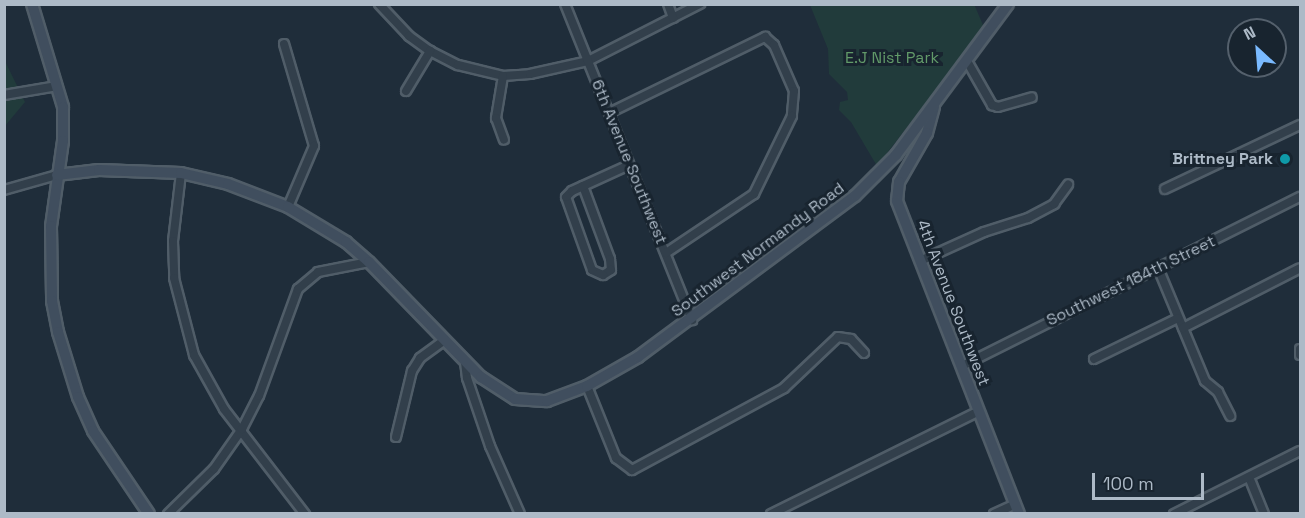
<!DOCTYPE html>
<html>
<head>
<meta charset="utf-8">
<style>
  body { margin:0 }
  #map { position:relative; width:1305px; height:518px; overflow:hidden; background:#1f2d3a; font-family:"Space Grotesk",sans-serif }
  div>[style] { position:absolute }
  .green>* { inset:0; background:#213b3b }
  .roads { filter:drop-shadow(2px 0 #505d68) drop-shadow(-2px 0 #505d68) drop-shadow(0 2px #505d68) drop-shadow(0 -2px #505d68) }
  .street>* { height:8px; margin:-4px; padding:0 4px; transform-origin:4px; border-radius:4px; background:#323f4b }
  .secondary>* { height:10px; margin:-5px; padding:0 5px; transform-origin:5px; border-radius:5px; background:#404e5e }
  .dots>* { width:16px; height:16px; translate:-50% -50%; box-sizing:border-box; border:3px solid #18242f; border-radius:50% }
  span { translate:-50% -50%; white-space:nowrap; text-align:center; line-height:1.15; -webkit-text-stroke:6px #18242f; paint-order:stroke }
  .park-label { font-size:16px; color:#629a69 }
  .poi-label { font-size:16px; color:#adbac7; font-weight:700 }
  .right { translate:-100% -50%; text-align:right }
  .street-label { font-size:16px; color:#adbac7 }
  .frame { position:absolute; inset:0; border:6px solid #adbac7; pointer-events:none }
  .north { position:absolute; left:1227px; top:18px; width:60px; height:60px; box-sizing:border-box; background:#18242f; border:2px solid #54606c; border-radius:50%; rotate:334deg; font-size:16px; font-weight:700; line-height:24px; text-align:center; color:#adbac7 }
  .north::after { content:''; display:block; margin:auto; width:21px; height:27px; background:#7abaff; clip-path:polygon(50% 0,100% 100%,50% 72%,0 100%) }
  .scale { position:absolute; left:1092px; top:473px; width:112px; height:27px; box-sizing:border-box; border:3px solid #adbac7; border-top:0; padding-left:8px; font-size:18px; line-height:21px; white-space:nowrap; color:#adbac7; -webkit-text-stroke:4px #18242f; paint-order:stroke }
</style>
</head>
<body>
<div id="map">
  <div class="green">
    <div style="clip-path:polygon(974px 4px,983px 25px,981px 32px,877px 166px,851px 122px,839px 110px,840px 102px,848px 100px,847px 92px,829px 74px,828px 49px,810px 5px)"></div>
    <div style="clip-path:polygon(4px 59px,25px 102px,5px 126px,4px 126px)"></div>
  </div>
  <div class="roads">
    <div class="street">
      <div style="left:379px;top:4px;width:44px;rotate:46.8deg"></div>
      <div style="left:409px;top:36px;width:26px;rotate:36deg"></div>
      <div style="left:430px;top:51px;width:31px;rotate:27deg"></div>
      <div style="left:458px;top:65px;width:46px;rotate:13.7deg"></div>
      <div style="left:503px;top:76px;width:27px;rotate:-4deg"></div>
      <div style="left:530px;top:74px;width:59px;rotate:-12.6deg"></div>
      <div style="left:588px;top:61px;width:126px;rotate:-27deg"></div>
      <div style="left:565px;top:4px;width:341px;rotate:68.1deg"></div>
      <div style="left:668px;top:4px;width:15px;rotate:70deg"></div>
      <div style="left:284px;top:44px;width:106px;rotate:73.6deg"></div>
      <div style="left:314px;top:146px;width:66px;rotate:113.1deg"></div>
      <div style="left:967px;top:61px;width:51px;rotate:60.4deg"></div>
      <div style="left:992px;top:105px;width:6px;rotate:18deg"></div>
      <div style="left:998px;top:107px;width:35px;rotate:-16deg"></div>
      <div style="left:503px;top:76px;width:43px;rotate:99.5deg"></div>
      <div style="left:496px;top:118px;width:23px;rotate:70deg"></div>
      <div style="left:406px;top:91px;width:47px;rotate:-59deg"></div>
      <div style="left:4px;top:95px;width:54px;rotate:-9.6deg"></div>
      <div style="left:609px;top:113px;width:174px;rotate:-26deg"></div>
      <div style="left:765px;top:37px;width:12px;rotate:42deg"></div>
      <div style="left:774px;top:45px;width:50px;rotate:66.5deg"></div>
      <div style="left:794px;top:91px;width:25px;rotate:95deg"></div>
      <div style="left:792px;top:116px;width:87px;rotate:116deg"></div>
      <div style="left:754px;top:194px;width:106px;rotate:146.2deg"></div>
      <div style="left:181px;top:173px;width:68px;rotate:96.7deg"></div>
      <div style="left:173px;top:241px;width:37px;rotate:88deg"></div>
      <div style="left:174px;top:278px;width:80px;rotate:75.4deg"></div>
      <div style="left:194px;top:355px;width:62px;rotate:60.9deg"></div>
      <div style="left:224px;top:409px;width:133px;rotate:52.4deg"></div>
      <div style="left:583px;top:186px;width:78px;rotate:69.7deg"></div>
      <div style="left:610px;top:259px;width:11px;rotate:85deg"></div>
      <div style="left:611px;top:270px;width:9px;rotate:148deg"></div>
      <div style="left:603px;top:275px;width:12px;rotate:-156deg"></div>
      <div style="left:592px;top:270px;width:77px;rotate:-109.6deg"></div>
      <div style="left:566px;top:197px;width:8px;rotate:-45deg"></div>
      <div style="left:572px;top:191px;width:63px;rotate:-24.5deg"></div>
      <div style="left:1165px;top:189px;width:149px;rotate:-25.4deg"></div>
      <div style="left:4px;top:190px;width:55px;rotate:-15.8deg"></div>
      <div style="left:920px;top:261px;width:70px;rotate:-24.4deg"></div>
      <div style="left:984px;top:232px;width:46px;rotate:-17.7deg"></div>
      <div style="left:1028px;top:218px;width:30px;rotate:-28deg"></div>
      <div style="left:1054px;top:204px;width:24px;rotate:-54deg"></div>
      <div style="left:1158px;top:268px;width:122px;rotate:67.4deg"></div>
      <div style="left:1205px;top:381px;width:17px;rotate:40deg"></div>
      <div style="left:1218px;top:392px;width:27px;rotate:63deg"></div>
      <div style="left:1183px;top:328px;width:131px;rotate:-27.1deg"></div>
      <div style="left:1300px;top:349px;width:6px;rotate:90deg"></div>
      <div style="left:1094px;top:359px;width:93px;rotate:-26deg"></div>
      <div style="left:465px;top:362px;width:16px;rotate:83deg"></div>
      <div style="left:467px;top:378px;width:72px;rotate:71.3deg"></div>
      <div style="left:490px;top:446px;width:74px;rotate:66.2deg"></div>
      <div style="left:962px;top:366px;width:378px;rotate:-26.6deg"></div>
      <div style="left:587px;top:386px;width:78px;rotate:68.1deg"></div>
      <div style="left:616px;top:458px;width:20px;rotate:37deg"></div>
      <div style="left:632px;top:470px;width:173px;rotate:-28.3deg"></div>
      <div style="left:784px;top:388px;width:74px;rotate:-43.4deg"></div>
      <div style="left:838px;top:337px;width:13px;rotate:9deg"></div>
      <div style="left:851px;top:339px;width:19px;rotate:47deg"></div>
      <div style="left:396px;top:437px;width:68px;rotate:-76.4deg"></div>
      <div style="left:412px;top:371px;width:15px;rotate:-58deg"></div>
      <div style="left:420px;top:358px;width:31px;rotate:-36deg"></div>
      <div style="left:1249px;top:477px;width:40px;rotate:68deg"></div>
      <div style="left:168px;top:514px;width:64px;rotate:-44.4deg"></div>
      <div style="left:214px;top:469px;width:49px;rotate:-55deg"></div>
      <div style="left:242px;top:429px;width:37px;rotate:-63deg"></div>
      <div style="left:259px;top:396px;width:114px;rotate:-70deg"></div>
      <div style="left:298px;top:289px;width:26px;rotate:-40deg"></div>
      <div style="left:318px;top:272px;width:52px;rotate:-11.1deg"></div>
      <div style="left:771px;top:514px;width:232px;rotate:-26.3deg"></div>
      <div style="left:994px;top:514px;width:23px;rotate:-25deg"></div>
      <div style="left:1174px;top:514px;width:141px;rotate:-26.6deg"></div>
    </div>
    <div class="secondary">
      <div style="left:32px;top:4px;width:108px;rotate:73.2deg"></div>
      <div style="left:63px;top:107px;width:34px;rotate:90deg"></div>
      <div style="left:63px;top:141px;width:86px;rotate:98deg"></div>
      <div style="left:51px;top:226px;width:75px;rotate:89.2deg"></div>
      <div style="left:52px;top:301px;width:32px;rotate:79deg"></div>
      <div style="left:58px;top:332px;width:68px;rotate:72.9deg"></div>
      <div style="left:78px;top:397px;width:37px;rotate:66deg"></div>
      <div style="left:93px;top:431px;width:100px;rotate:56deg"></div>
      <div style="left:934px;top:107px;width:27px;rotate:105deg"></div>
      <div style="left:927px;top:133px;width:56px;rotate:119.7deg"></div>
      <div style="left:899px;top:182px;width:19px;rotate:96deg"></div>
      <div style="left:897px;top:201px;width:336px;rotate:68.7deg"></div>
      <div style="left:57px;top:175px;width:42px;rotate:-6.8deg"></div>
      <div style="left:99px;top:170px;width:82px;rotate:2.1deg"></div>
      <div style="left:181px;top:173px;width:48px;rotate:13.2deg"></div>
      <div style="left:228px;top:184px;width:64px;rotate:21deg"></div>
      <div style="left:288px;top:207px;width:68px;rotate:31.1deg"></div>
      <div style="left:346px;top:242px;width:30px;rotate:41deg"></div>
      <div style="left:369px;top:262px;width:161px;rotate:45.8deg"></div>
      <div style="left:481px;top:377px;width:40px;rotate:32.9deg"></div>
      <div style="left:515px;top:399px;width:32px;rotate:4deg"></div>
      <div style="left:547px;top:401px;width:43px;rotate:-20.6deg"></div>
      <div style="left:587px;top:386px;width:59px;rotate:-29.6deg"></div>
      <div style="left:638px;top:357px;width:270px;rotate:-36.6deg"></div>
      <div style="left:855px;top:196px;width:58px;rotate:-45deg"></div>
      <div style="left:896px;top:155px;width:188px;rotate:-53.4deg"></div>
    </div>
  </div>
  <div class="dots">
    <div style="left:1285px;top:159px;background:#0f9aa8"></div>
  </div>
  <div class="park-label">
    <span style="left:892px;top:58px">E.J Nist Park</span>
  </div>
  <div class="poi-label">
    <span class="right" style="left:1273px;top:159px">Brittney Park</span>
  </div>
  <div class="street-label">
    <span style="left:629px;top:162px;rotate:68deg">6th Avenue Southwest</span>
    <span style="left:758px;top:250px;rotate:-37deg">Southwest Normandy Road</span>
    <span style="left:1131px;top:281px;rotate:-26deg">Southwest 184th Street</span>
    <span style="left:953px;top:303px;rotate:69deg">4th Avenue Southwest</span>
  </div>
  <div class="frame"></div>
  <div class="north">N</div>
  <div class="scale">100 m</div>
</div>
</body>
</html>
